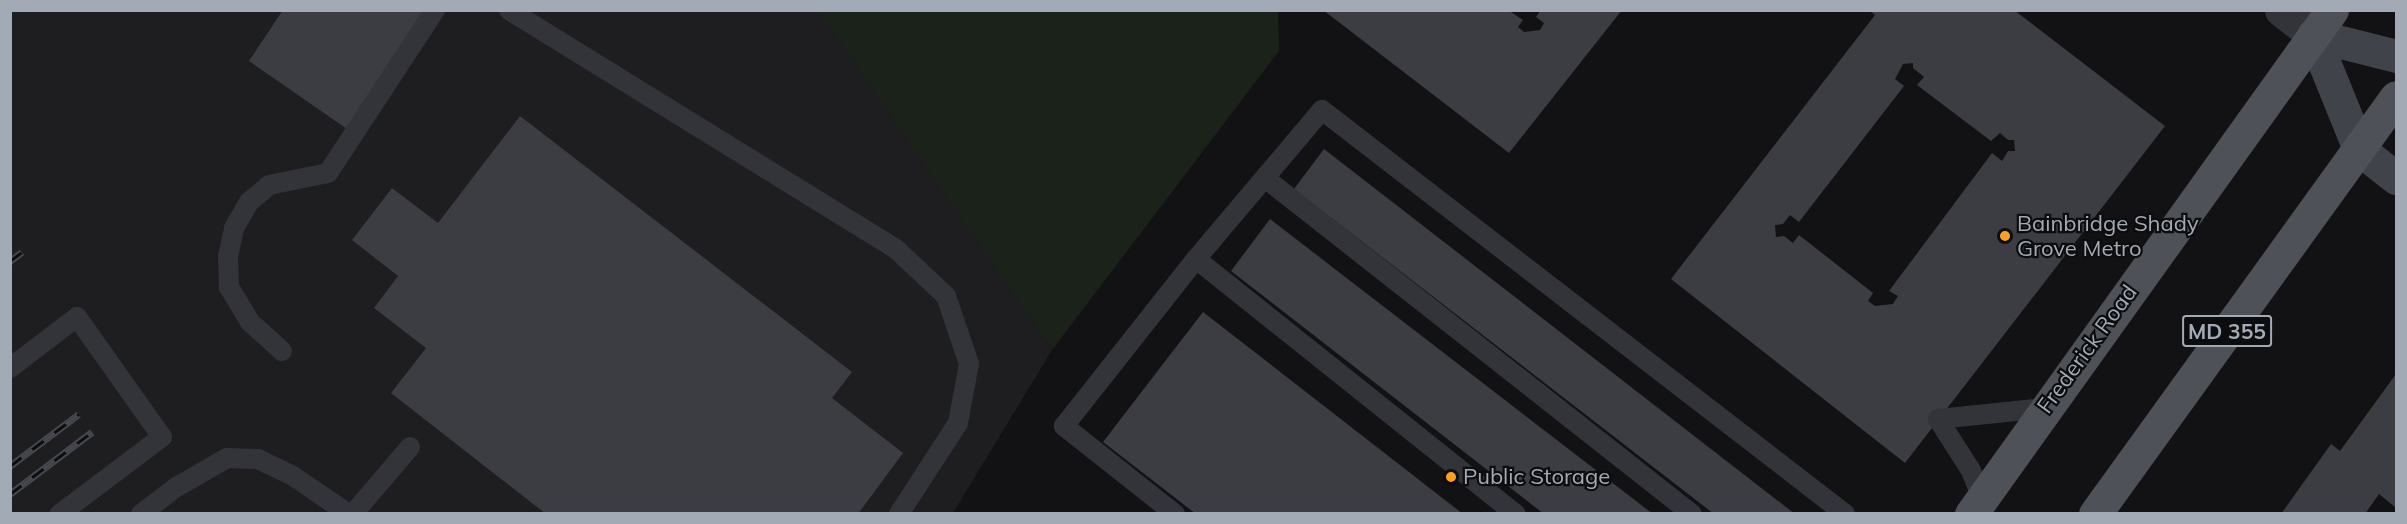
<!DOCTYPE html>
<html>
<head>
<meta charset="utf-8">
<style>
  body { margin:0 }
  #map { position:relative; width:2407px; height:524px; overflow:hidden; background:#121214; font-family:Mulish,sans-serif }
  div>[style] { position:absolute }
  .built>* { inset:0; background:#1e1e21 }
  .green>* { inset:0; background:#1a221a }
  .building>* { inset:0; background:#3c3d42 }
  .lane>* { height:20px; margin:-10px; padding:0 10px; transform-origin:10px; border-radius:10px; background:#323439 }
  .street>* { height:33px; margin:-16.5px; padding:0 16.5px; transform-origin:16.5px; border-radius:16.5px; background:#323439 }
  .secondary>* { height:33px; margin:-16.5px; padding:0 16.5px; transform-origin:16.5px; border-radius:16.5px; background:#404349 }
  .primary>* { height:33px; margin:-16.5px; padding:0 16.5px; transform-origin:16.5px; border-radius:16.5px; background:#4e5158 }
  .rail>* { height:7px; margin-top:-3.5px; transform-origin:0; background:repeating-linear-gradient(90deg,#0d0d0f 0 14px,#45484e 0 28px); box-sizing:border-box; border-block:2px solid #45484e }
  .dots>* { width:16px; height:16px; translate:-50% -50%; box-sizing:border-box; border:3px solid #0d0d0f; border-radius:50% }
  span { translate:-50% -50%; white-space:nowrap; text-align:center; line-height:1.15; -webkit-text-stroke:4.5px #0d0d0f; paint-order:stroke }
  .shield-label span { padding:2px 4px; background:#0d0d0f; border:2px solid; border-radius:4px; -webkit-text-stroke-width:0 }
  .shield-label { font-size:21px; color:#a2aab6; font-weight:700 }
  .poi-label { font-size:22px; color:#a2aab6 }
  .left { translate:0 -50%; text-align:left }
  .street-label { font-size:22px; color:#a2aab6 }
  .frame { position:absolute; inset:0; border:12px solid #a2aab6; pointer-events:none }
</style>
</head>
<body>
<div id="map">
  <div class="built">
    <div style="clip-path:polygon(10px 11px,824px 11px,1052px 350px,953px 513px,11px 513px)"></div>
  </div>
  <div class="green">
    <div style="clip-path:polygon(819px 11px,1278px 11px,1279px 51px,1052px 350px)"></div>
  </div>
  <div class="building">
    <div style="clip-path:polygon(283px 10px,427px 10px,347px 129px,249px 61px)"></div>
    <div style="clip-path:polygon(1323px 10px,1508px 10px,1523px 20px,1518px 27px,1524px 32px,1540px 30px,1544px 23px,1536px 17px,1541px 10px,1622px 10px,1509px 153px)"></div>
    <div style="clip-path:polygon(evenodd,1869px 10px,2014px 10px,2165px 126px,1905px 463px,1671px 279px,1875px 15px,1869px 10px,1913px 63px,1913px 68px,1924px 77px,1917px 85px,1991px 141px,2000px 133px,2008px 140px,2014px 140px,2015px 151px,2008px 151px,2002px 161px,1992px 153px,1889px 291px,1898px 296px,1893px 304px,1875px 306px,1868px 301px,1873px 293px,1799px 235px,1793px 243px,1784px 236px,1776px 237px,1775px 225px,1783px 224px,1790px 215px,1799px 222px,1904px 86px,1895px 79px,1903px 64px,1913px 63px)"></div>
    <div style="clip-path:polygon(520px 116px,852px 372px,832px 398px,903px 453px,858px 514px,546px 514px,391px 393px,426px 348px,374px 308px,398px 276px,352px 240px,392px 188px,438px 223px)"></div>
    <div style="clip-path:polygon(1324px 149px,1795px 514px,1714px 514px,1294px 189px)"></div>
    <div style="clip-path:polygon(1270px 219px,1653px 514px,1544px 514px,1231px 271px)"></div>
    <div style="clip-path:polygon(1203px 312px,1463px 514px,1196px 514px,1103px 442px)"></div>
    <div style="clip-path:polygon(2396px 374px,2396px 508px,2379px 494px,2365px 514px,2281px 514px,2331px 444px,2340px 451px)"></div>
  </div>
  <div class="lane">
    <div style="left:509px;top:10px;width:455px;rotate:31.7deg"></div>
    <div style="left:896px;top:249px;width:69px;rotate:43.2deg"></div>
    <div style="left:946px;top:296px;width:72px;rotate:71.3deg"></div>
    <div style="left:969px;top:364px;width:60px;rotate:100.6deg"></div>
    <div style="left:958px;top:423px;width:108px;rotate:123deg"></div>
    <div style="left:1265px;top:178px;width:543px;rotate:38.2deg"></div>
    <div style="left:1196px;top:259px;width:195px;rotate:-49.8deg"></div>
    <div style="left:1322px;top:110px;width:661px;rotate:37.68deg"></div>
    <div style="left:282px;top:351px;width:43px;rotate:-137.8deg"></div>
    <div style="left:250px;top:322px;width:41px;rotate:-121deg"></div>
    <div style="left:229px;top:287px;width:30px;rotate:-92deg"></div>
    <div style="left:228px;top:257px;width:30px;rotate:-78deg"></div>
    <div style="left:234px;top:228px;width:30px;rotate:-60deg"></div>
    <div style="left:249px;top:202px;width:26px;rotate:-40deg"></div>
    <div style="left:269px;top:185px;width:60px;rotate:-11.5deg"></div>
    <div style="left:328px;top:173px;width:195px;rotate:-56.7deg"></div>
    <div style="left:10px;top:368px;width:84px;rotate:-37.3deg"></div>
    <div style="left:77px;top:317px;width:147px;rotate:54.7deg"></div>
    <div style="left:162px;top:437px;width:128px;rotate:143deg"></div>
    <div style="left:1982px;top:498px;width:31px;rotate:-112deg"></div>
    <div style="left:1970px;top:469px;width:59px;rotate:-122.6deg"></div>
    <div style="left:1938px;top:419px;width:108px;rotate:-5.9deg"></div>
    <div style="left:141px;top:514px;width:43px;rotate:-37.4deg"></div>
    <div style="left:175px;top:488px;width:60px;rotate:-30deg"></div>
    <div style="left:227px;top:458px;width:31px;rotate:2deg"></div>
    <div style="left:258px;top:459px;width:39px;rotate:26deg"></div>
    <div style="left:293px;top:476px;width:68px;rotate:34.2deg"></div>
    <div style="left:353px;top:514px;width:88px;rotate:-49.6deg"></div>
    <div style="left:1175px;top:514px;width:142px;rotate:-141.6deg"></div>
    <div style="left:1064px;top:426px;width:213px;rotate:-51.7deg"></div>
    <div style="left:1196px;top:259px;width:409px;rotate:38.6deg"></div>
  </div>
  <div class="street">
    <div style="left:2281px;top:10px;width:41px;rotate:38deg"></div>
  </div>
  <div class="secondary">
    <div style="left:2313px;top:35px;width:123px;rotate:68deg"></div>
    <div style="left:2359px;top:149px;width:47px;rotate:38.1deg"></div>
    <div style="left:2313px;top:35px;width:86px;rotate:14.2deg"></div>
  </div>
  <div class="primary">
    <div style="left:1971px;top:514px;width:620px;rotate:-54.39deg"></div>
    <div style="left:2095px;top:514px;width:514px;rotate:-54.18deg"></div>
  </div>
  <div class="rail">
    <div style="left:10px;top:261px;width:15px;rotate:-37deg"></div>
    <div style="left:10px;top:466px;width:86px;rotate:-37deg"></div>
    <div style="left:10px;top:494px;width:103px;rotate:-37.1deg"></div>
  </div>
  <div class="dots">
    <div style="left:2005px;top:236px;background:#ff9f1f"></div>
    <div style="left:1451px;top:477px;background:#ff9f1f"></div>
  </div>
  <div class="shield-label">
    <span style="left:2227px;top:331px">MD 355</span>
  </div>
  <div class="poi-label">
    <span class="left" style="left:2017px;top:236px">Bainbridge Shady<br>Grove Metro</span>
    <span class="left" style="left:1463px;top:477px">Public Storage</span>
  </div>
  <div class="street-label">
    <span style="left:2087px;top:349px;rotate:-54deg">Frederick Road</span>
  </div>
  <div class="frame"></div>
</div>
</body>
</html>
